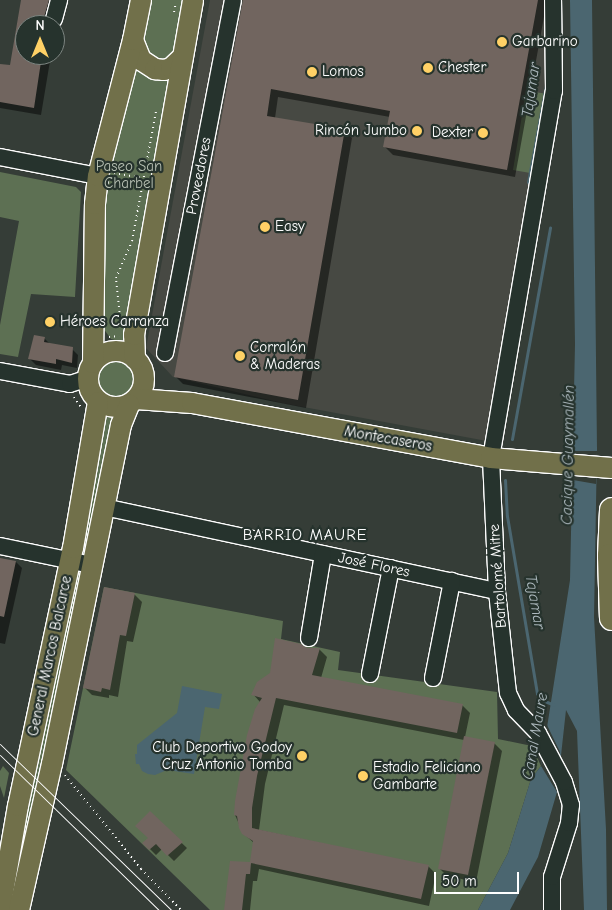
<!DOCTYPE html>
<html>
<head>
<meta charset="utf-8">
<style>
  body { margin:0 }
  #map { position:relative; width:612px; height:910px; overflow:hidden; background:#353d37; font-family:"Comic Neue",sans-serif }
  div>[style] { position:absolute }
  .built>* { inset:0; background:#474943 }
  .green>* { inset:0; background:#5d7053 }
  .round { border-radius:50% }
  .water>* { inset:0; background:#4b6670 }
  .pier>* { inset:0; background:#353d37 }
  .shadow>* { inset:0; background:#0007 }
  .stream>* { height:3px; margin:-1.5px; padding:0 1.5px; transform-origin:1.5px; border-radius:1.5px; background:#4b6670 }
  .building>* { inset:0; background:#71655f }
  .path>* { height:2px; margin-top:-1px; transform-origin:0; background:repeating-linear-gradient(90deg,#fff 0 1px,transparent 0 5px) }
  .roads { filter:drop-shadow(1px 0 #fff) drop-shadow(-1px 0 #fff) drop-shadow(0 1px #fff) drop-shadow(0 -1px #fff) }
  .minor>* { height:16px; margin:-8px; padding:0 8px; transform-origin:8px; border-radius:8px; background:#26332d }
  .major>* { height:20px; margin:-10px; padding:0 10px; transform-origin:10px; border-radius:10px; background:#71704a }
  .major>.ring { margin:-10px; padding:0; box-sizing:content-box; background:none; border:20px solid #71704a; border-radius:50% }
  .highway>* { height:24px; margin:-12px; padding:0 12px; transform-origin:12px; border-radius:12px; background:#71704a }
  .tram>* { height:1px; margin:-0.5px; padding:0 0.5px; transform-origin:0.5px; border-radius:0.5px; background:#fff }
  .dots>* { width:14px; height:14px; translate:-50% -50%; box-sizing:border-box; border:2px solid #26332d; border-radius:50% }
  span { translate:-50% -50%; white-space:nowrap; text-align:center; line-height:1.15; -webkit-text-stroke:4.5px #26332d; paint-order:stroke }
  .poi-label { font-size:15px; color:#fff }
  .left { translate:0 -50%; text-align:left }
  .right { translate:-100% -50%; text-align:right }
  .park-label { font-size:15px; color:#b6bfb2 }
  .street-label { font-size:15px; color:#fff }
  .water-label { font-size:16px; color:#aebabf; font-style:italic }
  .neighbourhood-label { font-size:16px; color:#fff; letter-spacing:1px }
  .north { position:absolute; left:15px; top:15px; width:50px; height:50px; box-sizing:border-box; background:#26332d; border:1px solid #7d8581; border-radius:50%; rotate:0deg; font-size:14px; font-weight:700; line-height:20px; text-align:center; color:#fff }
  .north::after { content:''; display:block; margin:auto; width:18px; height:22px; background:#ffd166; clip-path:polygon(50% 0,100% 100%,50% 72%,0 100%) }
  .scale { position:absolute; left:434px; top:872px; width:85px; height:22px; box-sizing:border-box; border:2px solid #fff; border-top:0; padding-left:6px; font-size:15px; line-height:18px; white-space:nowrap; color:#fff; -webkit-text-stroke:4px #26332d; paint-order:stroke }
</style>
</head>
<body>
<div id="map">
  <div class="built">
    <div style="clip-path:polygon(210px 0,560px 0,561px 91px,503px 444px,282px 403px,173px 377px,146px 348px)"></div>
  </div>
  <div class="green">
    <div style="clip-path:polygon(150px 0,186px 0,176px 57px,168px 66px,140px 48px)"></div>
    <div style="clip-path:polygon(135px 63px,170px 74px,124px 336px,123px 340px,119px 341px,111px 339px,103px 328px,104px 192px)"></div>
    <div style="clip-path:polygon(526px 91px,549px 94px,536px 174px,513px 170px)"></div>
    <div style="clip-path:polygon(0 172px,76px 187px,81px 192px,75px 297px,31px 294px,18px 357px,0 354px,0 325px,19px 221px,0 217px)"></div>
    <div class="round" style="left:95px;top:358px;width:42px;height:42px"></div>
    <div style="clip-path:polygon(103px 413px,116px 415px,86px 548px,81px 549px)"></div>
    <div style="clip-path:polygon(73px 569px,82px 572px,16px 893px,10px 884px)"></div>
    <div style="clip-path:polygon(104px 587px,283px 621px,281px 639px,340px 652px,338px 670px,497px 692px,498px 739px,532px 746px,541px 766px,531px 779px,508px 853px,478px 910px,210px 910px,66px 770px)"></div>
    <div style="clip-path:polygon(3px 766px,9px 773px,4px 798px,0 786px,0 771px)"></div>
  </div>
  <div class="water">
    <div style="clip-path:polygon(570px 0,592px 0,597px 449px,594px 617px,606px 829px,607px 910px,584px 910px,577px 731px,566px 710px,557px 792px,538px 857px,510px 910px,478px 910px,508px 853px,531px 779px,541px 766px,570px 580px,575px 344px)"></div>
    <div style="clip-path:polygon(182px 686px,222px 694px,219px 709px,205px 707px,194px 774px,167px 770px,155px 775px,148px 774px,142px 771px,139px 764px,136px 764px,135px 754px,137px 754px,137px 745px,177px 713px)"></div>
  </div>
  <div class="pier">
    <div style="clip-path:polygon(574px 451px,597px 451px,596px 484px,573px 480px)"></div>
    <div style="clip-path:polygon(547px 725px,560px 752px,557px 792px,541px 766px)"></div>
  </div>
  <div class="shadow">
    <div style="clip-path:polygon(22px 0,51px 0,52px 25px,25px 25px,25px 55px,51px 55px,41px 115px,0 108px,0 65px,11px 67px)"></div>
    <div style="clip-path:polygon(244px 0,547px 0,515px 177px,393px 155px,385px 147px,390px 117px,278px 97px,275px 118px,344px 130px,352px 138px,306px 408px,183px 384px,175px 376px)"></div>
    <div style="clip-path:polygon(44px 338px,50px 344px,72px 349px,78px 355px,77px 368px,62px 365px,61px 370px,36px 365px,30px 359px)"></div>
    <div style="clip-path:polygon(0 559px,16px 562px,22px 568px,5px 644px,0 643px)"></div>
    <div style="clip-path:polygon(134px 594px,142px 602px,133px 642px,127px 641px,118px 697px,109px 695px,109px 698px,92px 695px,84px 687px)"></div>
    <div style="clip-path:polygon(306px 649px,319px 649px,327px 657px,321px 678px,462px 705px,470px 713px,465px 737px,494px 743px,502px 751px,476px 882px,447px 876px,439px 868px,464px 740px,284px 705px,265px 784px,259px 830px,428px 866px,436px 874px,429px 906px,259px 869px,257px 881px,253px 881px,250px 910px,225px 910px,231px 862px,251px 864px,254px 843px,243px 833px,235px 815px,260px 702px,253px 694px)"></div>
    <div style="clip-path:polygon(150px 813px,187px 848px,174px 861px,162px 849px,156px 855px,144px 843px,150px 838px)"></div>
  </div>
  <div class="stream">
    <div style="left:528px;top:182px;width:99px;rotate:-79.5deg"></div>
    <div style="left:512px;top:439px;width:215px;rotate:-79.8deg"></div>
    <div style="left:505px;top:480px;width:36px;rotate:87deg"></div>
    <div style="left:507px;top:516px;width:180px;rotate:80.4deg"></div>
    <div style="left:537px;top:693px;width:7px;rotate:63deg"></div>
    <div style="left:540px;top:699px;width:15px;rotate:23deg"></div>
  </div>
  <div class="building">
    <div style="clip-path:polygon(21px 0,49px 0,44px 17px,46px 25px,25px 25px,25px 55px,42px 55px,34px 108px,0 102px,0 64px,10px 65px)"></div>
    <div style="clip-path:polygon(243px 0,538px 0,507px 170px,383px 147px,390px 111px,271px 89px,267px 116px,345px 129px,298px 400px,174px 377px)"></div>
    <div style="clip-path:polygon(34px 335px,45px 337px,44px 342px,73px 347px,72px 363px,56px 359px,56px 364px,28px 359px)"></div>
    <div style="clip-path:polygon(0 558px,16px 561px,4px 617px,0 616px)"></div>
    <div style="clip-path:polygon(104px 587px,135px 593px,126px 636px,120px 635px,110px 690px,102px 688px,101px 692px,83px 688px)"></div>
    <div style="clip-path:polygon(275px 638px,301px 644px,307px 648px,320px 648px,312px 675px,463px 704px,457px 733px,276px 698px,257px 776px,252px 808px,252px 828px,429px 865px,421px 899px,251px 863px,250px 874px,246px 874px,242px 910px,224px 910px,230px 861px,250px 862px,253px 841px,242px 834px,239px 828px,237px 816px,234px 815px,235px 801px,247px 735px,255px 709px,262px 698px,251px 695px,257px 682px,270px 673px)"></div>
    <div style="clip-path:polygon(464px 736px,495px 742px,468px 875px,438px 869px)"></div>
    <div style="clip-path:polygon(150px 811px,183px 842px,167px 856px,156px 844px,149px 850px,142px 843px,148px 838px,135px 826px)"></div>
  </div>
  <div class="path">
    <div style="left:174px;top:12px;width:10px;rotate:-79deg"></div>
    <div style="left:114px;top:173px;width:27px;rotate:10deg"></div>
    <div style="left:120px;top:317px;width:39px;rotate:-96deg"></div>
    <div style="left:116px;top:278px;width:40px;rotate:-66.6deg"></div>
    <div style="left:132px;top:241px;width:132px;rotate:-79.5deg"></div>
    <div style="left:109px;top:337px;width:10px;rotate:-6deg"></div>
    <div style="left:74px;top:397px;width:12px;rotate:55deg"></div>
    <div style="left:65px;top:775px;width:121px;rotate:51deg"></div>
    <div style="left:141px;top:869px;width:57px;rotate:45.7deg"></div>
  </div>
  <div class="roads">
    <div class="minor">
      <div style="left:54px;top:19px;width:20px;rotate:-75deg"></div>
      <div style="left:0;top:157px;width:100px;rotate:11deg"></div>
      <div style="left:165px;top:353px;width:359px;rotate:-79.1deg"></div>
      <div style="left:0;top:371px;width:71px;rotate:10.5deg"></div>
      <div style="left:70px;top:384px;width:19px;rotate:-18deg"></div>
      <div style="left:104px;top:507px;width:402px;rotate:12.1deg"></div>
      <div style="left:0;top:546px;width:94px;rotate:11.7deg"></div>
      <div style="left:309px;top:638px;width:85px;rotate:-80.5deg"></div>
      <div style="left:370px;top:674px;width:108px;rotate:-78.8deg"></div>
      <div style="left:433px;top:678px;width:99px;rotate:-78.9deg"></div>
      <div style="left:552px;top:910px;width:33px;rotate:-90deg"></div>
      <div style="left:552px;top:877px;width:57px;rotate:-72.5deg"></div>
      <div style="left:569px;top:823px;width:18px;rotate:-84deg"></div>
      <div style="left:571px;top:805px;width:24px;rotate:-107deg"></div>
      <div style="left:564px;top:782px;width:55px;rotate:-118deg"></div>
      <div style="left:538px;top:733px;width:32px;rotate:-134deg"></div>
      <div style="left:516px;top:710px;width:19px;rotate:-115deg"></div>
      <div style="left:508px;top:693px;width:103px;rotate:-96.2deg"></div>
      <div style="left:497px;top:591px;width:133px;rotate:-92.6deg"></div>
      <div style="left:491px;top:458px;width:372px;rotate:-80.3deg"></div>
      <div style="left:554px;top:91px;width:91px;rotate:-90.6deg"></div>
    </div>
    <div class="major">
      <div style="left:133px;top:40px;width:22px;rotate:68deg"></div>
      <div style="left:141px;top:60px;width:17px;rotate:33deg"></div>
      <div style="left:155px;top:69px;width:9px;rotate:6deg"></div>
      <div style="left:164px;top:70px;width:7px;rotate:-16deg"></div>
      <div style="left:171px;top:68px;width:16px;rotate:-43deg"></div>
      <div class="ring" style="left:88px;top:351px;width:36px;height:36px"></div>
      <div style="left:135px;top:359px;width:24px;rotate:-92deg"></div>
      <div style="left:134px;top:335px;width:340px;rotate:-80deg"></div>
      <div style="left:93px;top:363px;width:159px;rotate:-89.3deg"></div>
      <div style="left:95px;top:204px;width:28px;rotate:-84deg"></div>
      <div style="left:98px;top:176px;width:140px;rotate:-75.6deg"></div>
      <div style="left:133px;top:40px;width:41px;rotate:-78.7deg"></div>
      <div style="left:136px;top:399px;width:56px;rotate:4.1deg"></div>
      <div style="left:192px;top:403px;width:304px;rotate:10.4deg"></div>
      <div style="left:491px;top:458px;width:121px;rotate:4.7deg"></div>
      <div style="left:0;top:910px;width:106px;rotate:-80.2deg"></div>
      <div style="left:18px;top:806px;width:264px;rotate:-78deg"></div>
      <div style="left:73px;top:548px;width:148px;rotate:-80.3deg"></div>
      <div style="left:19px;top:910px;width:150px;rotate:-77.3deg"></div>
      <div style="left:52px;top:764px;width:346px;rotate:-78.5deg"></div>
      <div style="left:121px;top:425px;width:22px;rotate:-68deg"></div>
    </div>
    <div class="highway">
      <div style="left:612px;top:510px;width:46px;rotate:92.5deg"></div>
      <div style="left:610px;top:556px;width:62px;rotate:88.2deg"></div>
    </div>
  </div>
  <div class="tram">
    <div style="left:0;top:744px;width:238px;rotate:44.1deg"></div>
    <div style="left:0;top:755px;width:222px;rotate:44.3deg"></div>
  </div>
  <div class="dots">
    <div style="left:502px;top:42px;background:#ffd166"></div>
    <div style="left:428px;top:68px;background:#ffd166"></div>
    <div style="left:312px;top:72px;background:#ffd166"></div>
    <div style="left:417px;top:131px;background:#ffd166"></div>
    <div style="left:483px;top:133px;background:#ffd166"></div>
    <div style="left:265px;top:227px;background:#ffd166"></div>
    <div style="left:50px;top:322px;background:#ffd166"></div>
    <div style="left:240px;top:356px;background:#ffd166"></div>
    <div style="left:302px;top:756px;background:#ffd166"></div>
    <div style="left:363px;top:776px;background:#ffd166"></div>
  </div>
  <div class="poi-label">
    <span class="left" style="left:512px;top:42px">Garbarino</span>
    <span class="left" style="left:438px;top:68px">Chester</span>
    <span class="left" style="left:322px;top:72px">Lomos</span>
    <span class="right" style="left:407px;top:131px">Rincón Jumbo</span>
    <span class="right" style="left:473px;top:133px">Dexter</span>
    <span class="left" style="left:275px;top:227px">Easy</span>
    <span class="left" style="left:60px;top:322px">Héroes Carranza</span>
    <span class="left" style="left:250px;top:356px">Corralón<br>&amp; Maderas</span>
    <span class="right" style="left:292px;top:756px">Club Deportivo Godoy<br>Cruz Antonio Tomba</span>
    <span class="left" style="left:373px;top:776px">Estadio Feliciano<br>Gambarte</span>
  </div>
  <div class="park-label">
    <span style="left:129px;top:175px">Paseo San<br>Charbel</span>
  </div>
  <div class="street-label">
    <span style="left:199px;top:176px;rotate:-79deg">Proveedores</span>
    <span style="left:388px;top:439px;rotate:10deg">Montecaseros</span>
    <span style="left:374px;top:565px;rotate:12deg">José Flores</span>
    <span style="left:498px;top:576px;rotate:-94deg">Bartolomé Mitre</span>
    <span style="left:50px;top:656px;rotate:-78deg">General Marcos Balcarce</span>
  </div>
  <div class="water-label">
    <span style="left:531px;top:90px;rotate:-82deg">Tajamar</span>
    <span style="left:568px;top:455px;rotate:-89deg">Cacique Guaymallén</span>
    <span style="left:535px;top:602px;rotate:80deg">Tajamar</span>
    <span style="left:535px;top:736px;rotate:-80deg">Canal Maure</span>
  </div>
  <div class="neighbourhood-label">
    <span style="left:305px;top:535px">BARRIO MAURE</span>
  </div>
  <div class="north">N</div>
  <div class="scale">50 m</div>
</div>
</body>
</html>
